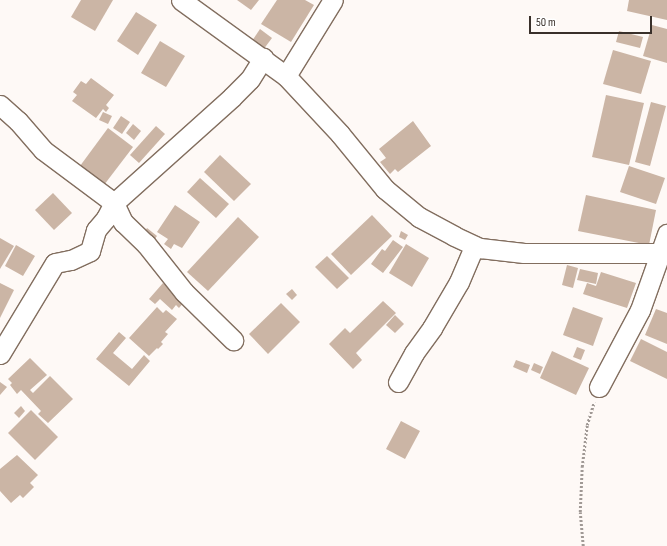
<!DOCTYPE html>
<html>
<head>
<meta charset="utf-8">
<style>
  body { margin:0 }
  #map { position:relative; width:667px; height:546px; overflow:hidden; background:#fef9f6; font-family:"Sofia Sans Condensed",sans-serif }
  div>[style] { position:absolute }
  .building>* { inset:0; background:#cbb5a5 }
  .path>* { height:2.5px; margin-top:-1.25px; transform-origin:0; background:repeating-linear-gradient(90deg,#a09995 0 2px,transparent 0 4px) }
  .roads { filter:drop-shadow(1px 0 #826e5f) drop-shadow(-1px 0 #826e5f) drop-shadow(0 1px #826e5f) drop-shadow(0 -1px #826e5f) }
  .minor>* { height:19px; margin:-9.5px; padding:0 9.5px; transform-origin:9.5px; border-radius:9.5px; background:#fff }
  span { translate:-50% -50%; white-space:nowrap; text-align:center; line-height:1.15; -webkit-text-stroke:3px #fff; paint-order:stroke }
  .scale { position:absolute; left:529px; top:16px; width:123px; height:18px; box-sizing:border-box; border:2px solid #39302a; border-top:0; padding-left:5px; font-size:12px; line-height:14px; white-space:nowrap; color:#39302a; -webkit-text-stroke:3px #fff; paint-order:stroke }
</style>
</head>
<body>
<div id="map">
  <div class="building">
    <div style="clip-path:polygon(81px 0,113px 0,95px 31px,71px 17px)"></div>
    <div style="clip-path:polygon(237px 0,259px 0,251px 10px)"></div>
    <div style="clip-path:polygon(277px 0,305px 0,314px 5px,291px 42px,261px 24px)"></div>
    <div style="clip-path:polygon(629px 0,667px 0,667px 20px,627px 11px)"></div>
    <div style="clip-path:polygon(136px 12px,157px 25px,138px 55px,117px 41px)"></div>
    <div style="clip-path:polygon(652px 25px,667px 29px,667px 63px,643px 56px)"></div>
    <div style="clip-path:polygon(260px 29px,272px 38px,263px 50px,252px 41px)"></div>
    <div style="clip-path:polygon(619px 31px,643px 37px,640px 48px,616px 42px)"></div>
    <div style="clip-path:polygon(160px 41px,185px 56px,166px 87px,141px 73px)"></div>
    <div style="clip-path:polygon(613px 50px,651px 61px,641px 94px,603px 84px)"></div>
    <div style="clip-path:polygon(91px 78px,114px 95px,106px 105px,109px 108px,106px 112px,103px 109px,96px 118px,72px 101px,77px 95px,73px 92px,81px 81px,86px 84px)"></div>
    <div style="clip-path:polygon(606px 95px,644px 103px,629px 165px,592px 157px)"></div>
    <div style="clip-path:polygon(651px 102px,666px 106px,650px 166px,635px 162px)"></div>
    <div style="clip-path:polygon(103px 112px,112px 116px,108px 124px,99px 120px)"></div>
    <div style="clip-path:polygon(121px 116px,130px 122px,122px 134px,113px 128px)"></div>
    <div style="clip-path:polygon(413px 121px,431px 146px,398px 172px,395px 169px,390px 174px,380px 162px,386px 158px,379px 149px)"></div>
    <div style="clip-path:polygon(133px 124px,141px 131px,134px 140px,126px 133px)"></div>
    <div style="clip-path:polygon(156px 126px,165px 134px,139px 163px,130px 155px)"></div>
    <div style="clip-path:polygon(108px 128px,133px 147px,104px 185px,80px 166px)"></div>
    <div style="clip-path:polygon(220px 155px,251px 184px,234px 201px,204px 172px)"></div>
    <div style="clip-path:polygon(629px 166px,665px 178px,656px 204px,620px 192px)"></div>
    <div style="clip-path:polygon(200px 178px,229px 204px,216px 218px,187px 192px)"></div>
    <div style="clip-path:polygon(53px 193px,72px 213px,54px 230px,35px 210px)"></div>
    <div style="clip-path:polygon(586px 195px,656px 210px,649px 245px,578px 231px)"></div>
    <div style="clip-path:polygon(175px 205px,200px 222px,182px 248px,174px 244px,171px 249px,164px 244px,168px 239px,157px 232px)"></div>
    <div style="clip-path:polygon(372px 215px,392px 236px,351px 275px,331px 254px)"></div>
    <div style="clip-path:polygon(238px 217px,259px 237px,208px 291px,187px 272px)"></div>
    <div style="clip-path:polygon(147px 228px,157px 236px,151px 244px,142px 236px)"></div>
    <div style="clip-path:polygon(401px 231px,408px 235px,405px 240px,399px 237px)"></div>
    <div style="clip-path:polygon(0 238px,14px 246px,0 269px)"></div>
    <div style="clip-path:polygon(393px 240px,403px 247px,383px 273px,371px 264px,382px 249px,385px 251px)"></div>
    <div style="clip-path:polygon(406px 244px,429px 258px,412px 287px,389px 273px)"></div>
    <div style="clip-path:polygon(16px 245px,35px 256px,23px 276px,5px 266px)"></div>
    <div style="clip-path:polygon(327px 256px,349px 278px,337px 289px,315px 267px)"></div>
    <div style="clip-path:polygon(567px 265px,578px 268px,573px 288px,562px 285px)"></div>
    <div style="clip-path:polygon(580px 269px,598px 273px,596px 284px,577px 280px)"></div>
    <div style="clip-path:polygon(601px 272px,636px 283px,627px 308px,583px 294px,587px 283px,596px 286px)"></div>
    <div style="clip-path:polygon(0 283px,14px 290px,0 318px)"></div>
    <div style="clip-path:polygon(163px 283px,185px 301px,179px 308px,176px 305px,172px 310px,160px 299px,155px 304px,149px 299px)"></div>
    <div style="clip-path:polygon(292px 289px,297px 295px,292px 300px,286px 294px)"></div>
    <div style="clip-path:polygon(383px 301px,396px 313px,356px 353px,362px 360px,353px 369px,329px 344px,345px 328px,350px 333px)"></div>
    <div style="clip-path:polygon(281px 303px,300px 322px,268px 354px,249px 334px)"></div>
    <div style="clip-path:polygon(157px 307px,163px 313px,166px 310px,177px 319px,165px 332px,168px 334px,161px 342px,163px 344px,158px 349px,157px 348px,149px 356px,129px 338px)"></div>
    <div style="clip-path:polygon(573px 307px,603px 318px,593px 346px,563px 335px)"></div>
    <div style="clip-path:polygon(656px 309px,667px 313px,667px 344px,645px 335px)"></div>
    <div style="clip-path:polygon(395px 315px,404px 324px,395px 333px,386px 325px)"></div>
    <div style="clip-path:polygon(119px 332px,126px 338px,113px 353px,132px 369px,144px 355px,150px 361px,129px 386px,96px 359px)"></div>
    <div style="clip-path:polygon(641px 339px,667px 352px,667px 379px,630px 361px)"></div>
    <div style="clip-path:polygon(577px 347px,585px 350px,581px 360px,573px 357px)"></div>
    <div style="clip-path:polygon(552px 351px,589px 368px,576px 395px,540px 378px)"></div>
    <div style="clip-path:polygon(30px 358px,47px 375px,30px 390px,33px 393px,50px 376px,73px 399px,48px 423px,38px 414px,41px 411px,21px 390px,17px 394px,10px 385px,12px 383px,8px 379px)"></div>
    <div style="clip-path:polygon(516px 360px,530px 365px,527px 373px,513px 367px)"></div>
    <div style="clip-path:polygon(534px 363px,543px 367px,540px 374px,531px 370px)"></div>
    <div style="clip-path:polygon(0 382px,7px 387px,0 395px)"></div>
    <div style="clip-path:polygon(21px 406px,25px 411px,19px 418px,14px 413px)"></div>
    <div style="clip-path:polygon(31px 410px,58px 437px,35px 460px,8px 433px)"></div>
    <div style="clip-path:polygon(401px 421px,420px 431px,405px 459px,386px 449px)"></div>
    <div style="clip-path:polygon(17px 455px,38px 475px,30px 483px,34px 487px,23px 498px,20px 495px,11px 503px,0 491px,0 469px)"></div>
  </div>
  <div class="path">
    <div style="left:583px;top:546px;width:34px;rotate:-95deg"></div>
    <div style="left:580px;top:512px;width:45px;rotate:-87.5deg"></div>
    <div style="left:582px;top:467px;width:42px;rotate:-83.2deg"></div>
    <div style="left:587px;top:425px;width:24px;rotate:-73deg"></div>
  </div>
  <div class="roads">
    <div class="minor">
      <div style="left:181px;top:0;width:130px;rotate:35.9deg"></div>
      <div style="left:286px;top:76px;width:79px;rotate:47deg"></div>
      <div style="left:340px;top:134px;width:71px;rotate:50.7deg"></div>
      <div style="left:385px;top:189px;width:44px;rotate:39.5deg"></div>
      <div style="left:419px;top:217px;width:40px;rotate:28deg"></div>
      <div style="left:454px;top:236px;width:29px;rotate:25deg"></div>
      <div style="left:480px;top:248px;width:44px;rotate:6.5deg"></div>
      <div style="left:524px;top:253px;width:136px"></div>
      <div style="left:286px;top:76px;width:89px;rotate:-58.3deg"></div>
      <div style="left:0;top:105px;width:24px;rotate:42deg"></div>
      <div style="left:18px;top:121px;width:38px;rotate:49deg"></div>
      <div style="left:43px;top:150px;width:89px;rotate:36.7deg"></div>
      <div style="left:114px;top:203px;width:21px;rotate:65deg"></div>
      <div style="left:123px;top:222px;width:32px;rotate:44deg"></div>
      <div style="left:146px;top:244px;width:61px;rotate:51.6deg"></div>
      <div style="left:184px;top:292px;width:69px;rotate:44.4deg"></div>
      <div style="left:0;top:354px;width:106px;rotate:-58.9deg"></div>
      <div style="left:55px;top:263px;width:16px;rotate:-11deg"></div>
      <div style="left:71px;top:260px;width:21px;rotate:-25deg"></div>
      <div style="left:90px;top:251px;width:22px;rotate:-74deg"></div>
      <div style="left:96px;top:230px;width:16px;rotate:-50deg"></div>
      <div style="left:106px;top:218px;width:17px;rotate:-62deg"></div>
      <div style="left:114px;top:203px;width:159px;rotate:-41.9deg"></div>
      <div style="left:232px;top:97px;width:25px;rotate:-45deg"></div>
      <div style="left:250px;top:79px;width:25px;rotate:-58deg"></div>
      <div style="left:398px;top:382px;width:33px;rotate:-61deg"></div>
      <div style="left:414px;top:353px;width:31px;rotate:-54deg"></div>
      <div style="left:432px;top:328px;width:53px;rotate:-59.6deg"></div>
      <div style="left:459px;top:282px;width:39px;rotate:-67deg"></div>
      <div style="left:599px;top:387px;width:87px;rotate:-62deg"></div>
      <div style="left:640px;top:310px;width:81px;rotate:-70.4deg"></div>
    </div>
  </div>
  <div class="scale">50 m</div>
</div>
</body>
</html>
